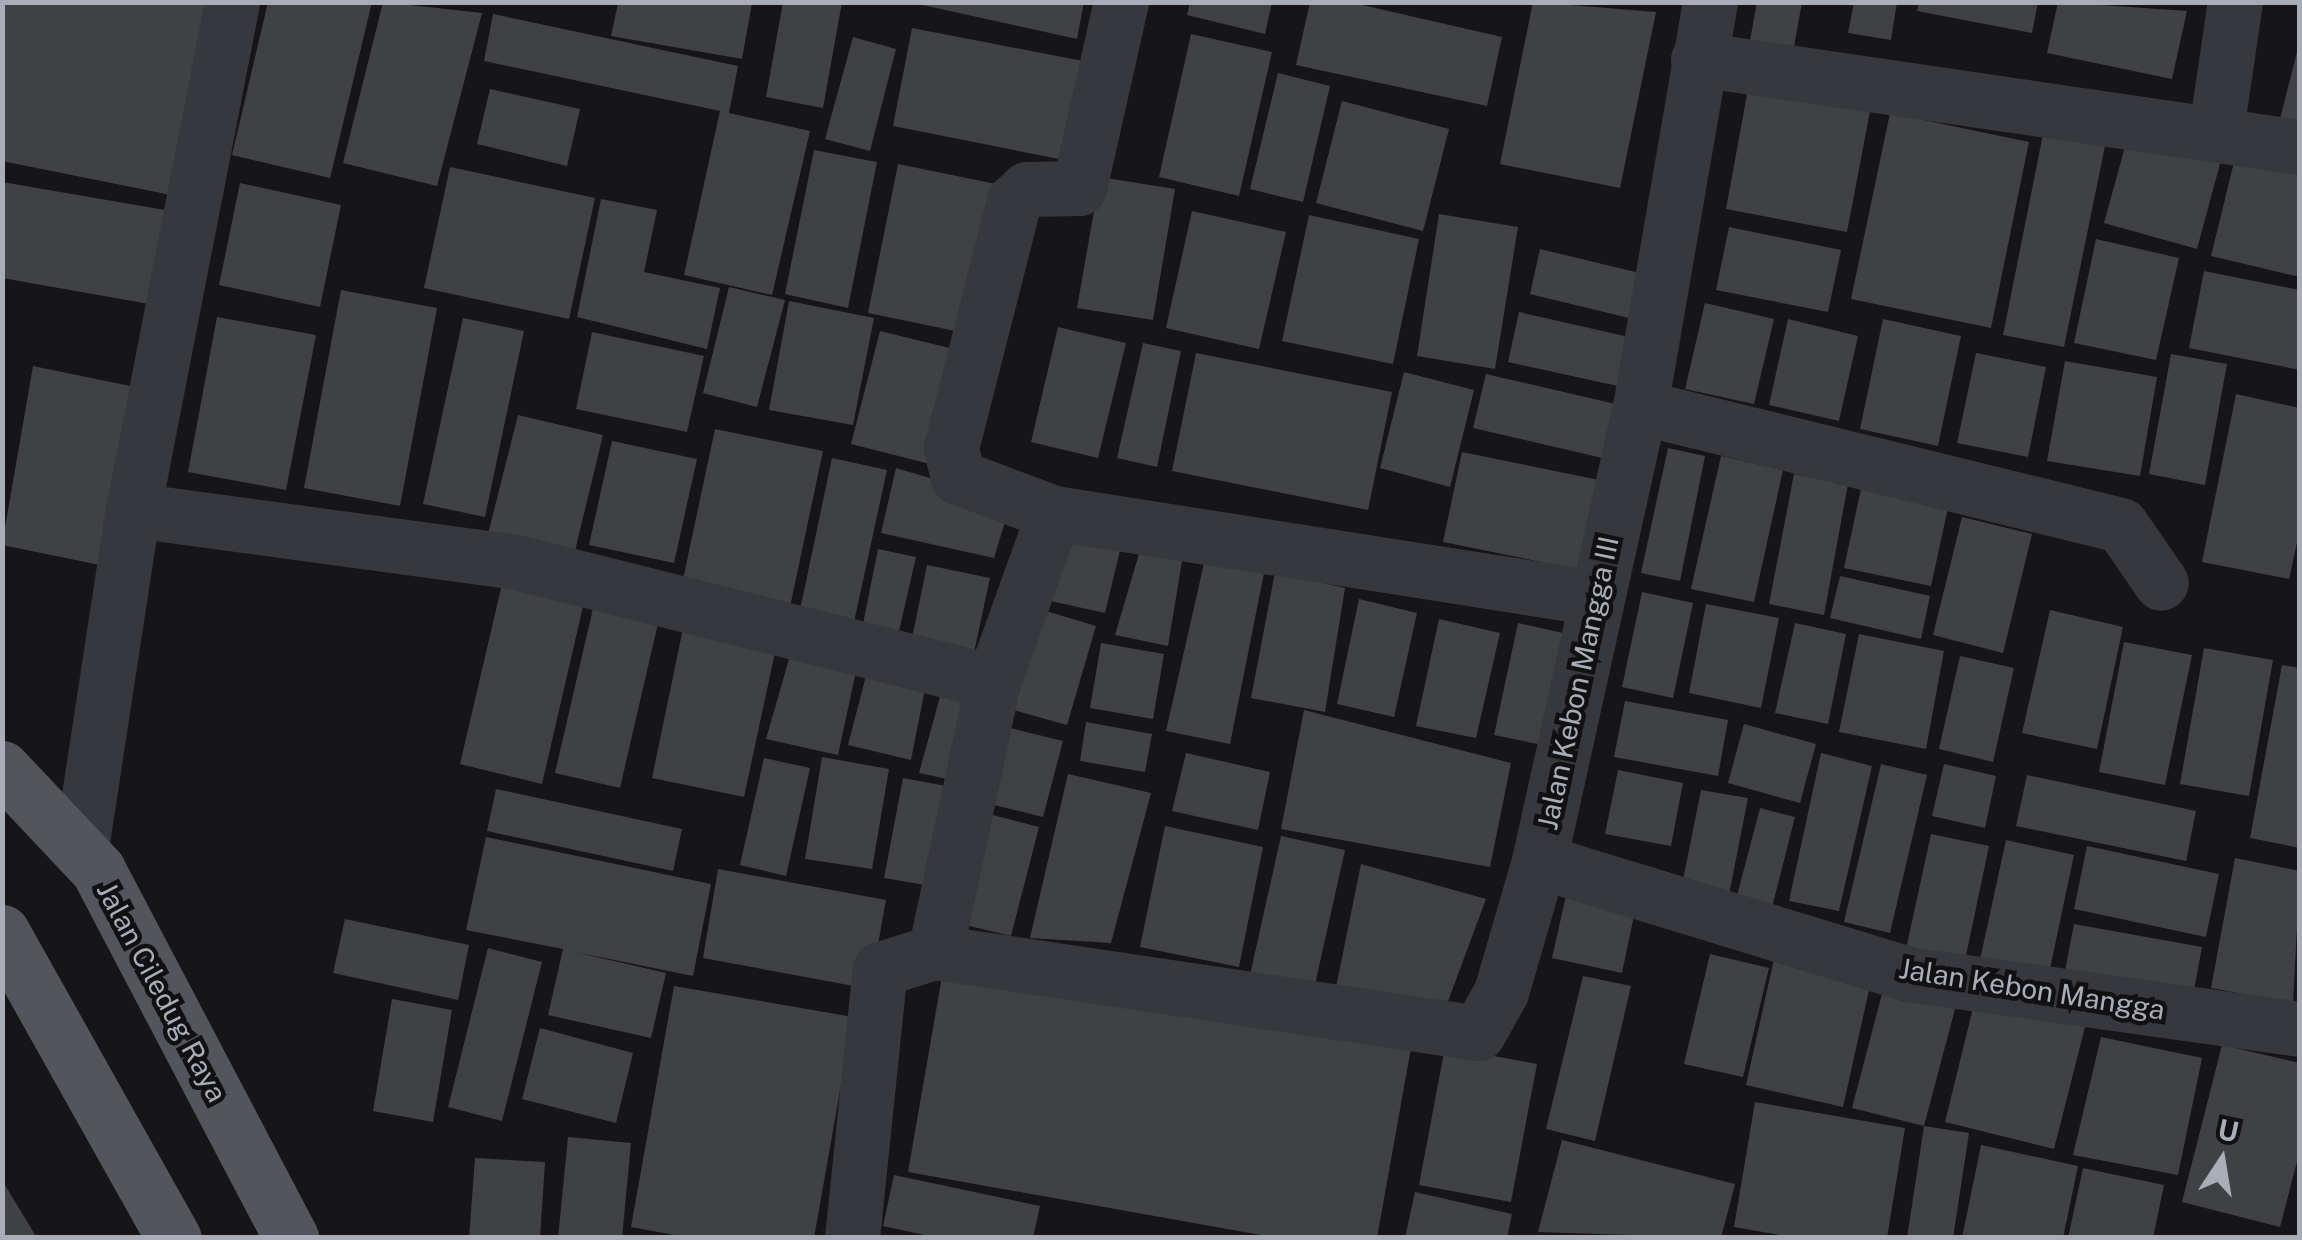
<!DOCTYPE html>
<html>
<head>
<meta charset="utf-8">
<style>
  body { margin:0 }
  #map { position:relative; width:2302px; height:1240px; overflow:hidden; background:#161618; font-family:"Public Sans",sans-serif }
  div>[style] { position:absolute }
  .building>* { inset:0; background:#404145 }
  .street>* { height:55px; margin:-27.5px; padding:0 27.5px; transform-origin:27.5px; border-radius:27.5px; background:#37383d }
  .primary>* { height:55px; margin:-27.5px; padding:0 27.5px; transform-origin:27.5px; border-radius:27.5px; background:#53555c }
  span { translate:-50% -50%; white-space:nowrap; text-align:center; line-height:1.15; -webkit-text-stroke:9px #111113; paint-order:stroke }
  .street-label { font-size:28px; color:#a8adb8 }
  .frame { position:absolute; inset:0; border:5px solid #a8adb8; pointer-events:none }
  .north { position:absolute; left:2172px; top:1110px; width:100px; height:100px; -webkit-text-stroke:8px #111113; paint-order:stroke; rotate:12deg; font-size:28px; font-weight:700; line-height:40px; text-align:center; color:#a8adb8 }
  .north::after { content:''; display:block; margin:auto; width:35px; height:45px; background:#a8adb8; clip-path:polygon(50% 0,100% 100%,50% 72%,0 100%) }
</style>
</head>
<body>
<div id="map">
  <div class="building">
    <div style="clip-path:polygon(2px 2px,216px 2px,176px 196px,2px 161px)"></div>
    <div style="clip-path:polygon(268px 2px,372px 2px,330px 178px,232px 155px)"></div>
    <div style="clip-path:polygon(383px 2px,482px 13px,437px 186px,343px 163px)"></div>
    <div style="clip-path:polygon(783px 2px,842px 2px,823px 108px,766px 97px)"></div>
    <div style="clip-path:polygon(909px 2px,1084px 2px,1077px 39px)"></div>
    <div style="clip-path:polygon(1190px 2px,1272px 2px,1265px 34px,1187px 15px)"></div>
    <div style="clip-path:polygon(1310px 2px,1349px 2px,1502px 37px,1487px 106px,1296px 65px)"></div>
    <div style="clip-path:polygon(1533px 2px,1656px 12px,1620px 188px,1500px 164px)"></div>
    <div style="clip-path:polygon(1757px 2px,1802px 2px,1790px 69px,1746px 62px)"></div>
    <div style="clip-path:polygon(1854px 2px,1897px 2px,1891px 40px,1848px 33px)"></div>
    <div style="clip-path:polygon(1919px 2px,2038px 2px,2032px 33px,1917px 11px)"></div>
    <div style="clip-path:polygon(2058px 2px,2187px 11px,2172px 79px,2047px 53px)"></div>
    <div style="clip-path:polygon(618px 3px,752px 3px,742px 59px,611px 36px)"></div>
    <div style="clip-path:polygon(493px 14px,738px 66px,729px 113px,810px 131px,772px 295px,684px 275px,720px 111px,484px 61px)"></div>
    <div style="clip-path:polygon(912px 28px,1088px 62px,1069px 161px,893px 126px)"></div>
    <div style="clip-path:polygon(1191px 34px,1272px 52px,1239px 196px,1159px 177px)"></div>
    <div style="clip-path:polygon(853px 37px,896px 49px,870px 151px,825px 139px)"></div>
    <div style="clip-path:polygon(2300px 40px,2300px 123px,2280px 119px)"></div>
    <div style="clip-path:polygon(1278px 73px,1330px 86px,1303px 202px,1250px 189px)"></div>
    <div style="clip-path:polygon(1750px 78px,1872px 101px,1847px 232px,1726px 209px)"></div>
    <div style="clip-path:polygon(490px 89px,580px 109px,567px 166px,477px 144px)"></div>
    <div style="clip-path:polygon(1342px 101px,1449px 129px,1423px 231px,1316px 203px)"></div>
    <div style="clip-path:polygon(1890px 113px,2029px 142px,1991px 328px,1851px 299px)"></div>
    <div style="clip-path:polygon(2045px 124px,2107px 136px,2064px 347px,2003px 335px)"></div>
    <div style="clip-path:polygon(2131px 125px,2224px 149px,2197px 249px,2104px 223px)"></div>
    <div style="clip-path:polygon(814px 150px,877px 162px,848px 308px,785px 294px)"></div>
    <div style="clip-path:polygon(2236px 154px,2300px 170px,2300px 277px,2211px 256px)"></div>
    <div style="clip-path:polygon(898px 164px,1001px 185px,970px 334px,868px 313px)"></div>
    <div style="clip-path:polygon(450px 167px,595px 198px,569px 319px,424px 288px)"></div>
    <div style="clip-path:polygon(1100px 177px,1175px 189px,1153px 320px,1077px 308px)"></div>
    <div style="clip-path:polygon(2px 182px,171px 211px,155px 305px,2px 278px)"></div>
    <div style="clip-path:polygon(240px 183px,341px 205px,320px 307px,219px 285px)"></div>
    <div style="clip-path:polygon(601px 199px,657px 210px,644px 272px,720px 288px,707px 349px,577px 317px)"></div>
    <div style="clip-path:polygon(1192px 211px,1286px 232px,1259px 349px,1166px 328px)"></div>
    <div style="clip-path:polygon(1439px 214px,1518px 227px,1495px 369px,1417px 356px)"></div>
    <div style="clip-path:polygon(1309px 215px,1419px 239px,1393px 364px,1282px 341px)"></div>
    <div style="clip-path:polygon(1729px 227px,1841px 250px,1828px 312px,1716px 290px)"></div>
    <div style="clip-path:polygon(2096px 239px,2179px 258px,2156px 360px,2074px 343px)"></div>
    <div style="clip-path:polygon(1540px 249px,1648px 275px,1637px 320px,1530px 294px)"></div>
    <div style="clip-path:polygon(2204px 271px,2300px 290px,2300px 370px,2189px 348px)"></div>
    <div style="clip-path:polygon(729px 287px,785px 300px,757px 407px,703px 393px)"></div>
    <div style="clip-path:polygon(341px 290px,437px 308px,400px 506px,304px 488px)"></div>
    <div style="clip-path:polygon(789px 301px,874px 318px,853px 425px,769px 410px)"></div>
    <div style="clip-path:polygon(1705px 303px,1774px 319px,1754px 404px,1685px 389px)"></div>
    <div style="clip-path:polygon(1519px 312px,1638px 339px,1627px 388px,1508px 362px)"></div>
    <div style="clip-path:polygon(217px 317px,316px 335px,286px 490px,188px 472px)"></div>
    <div style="clip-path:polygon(463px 318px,524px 331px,485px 517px,423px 504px)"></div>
    <div style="clip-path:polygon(1788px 319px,1858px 336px,1839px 421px,1769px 405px)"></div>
    <div style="clip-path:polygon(1883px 319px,1961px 336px,1938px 446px,1860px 429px)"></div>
    <div style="clip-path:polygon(1058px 327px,1126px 343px,1098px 458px,1031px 442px)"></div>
    <div style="clip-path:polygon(880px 331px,970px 353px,942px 467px,851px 444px)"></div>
    <div style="clip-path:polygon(592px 332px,704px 356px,687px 432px,576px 409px)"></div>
    <div style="clip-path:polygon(1143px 343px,1181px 351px,1157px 467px,1117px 458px)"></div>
    <div style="clip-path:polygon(1196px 353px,1392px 392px,1368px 510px,1172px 471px)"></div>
    <div style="clip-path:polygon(1976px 353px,2046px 367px,2028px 457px,1957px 443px)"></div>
    <div style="clip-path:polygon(2171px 354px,2227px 364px,2205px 485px,2149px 474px)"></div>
    <div style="clip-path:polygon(2065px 361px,2157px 377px,2140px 476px,2047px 461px)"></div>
    <div style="clip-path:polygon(33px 366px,135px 387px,100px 565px,2px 545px)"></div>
    <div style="clip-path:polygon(1404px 372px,1474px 390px,1450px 487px,1380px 468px)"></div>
    <div style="clip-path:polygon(1486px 374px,1624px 406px,1611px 460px,1473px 428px)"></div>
    <div style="clip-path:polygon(2236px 394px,2300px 408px,2300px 529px,2289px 579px,2202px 562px)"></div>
    <div style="clip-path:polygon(518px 415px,603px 435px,574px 555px,488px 534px)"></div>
    <div style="clip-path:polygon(715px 429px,823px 451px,790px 607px,682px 584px)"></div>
    <div style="clip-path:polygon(612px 441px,697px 459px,674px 563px,589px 545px)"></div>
    <div style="clip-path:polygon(1668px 448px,1705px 456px,1680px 581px,1641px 573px)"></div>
    <div style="clip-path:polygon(1462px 452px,1614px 483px,1596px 573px,1443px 542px)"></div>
    <div style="clip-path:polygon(1721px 456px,1783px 470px,1754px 602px,1691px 589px)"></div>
    <div style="clip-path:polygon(832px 458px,887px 470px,854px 622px,800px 610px)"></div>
    <div style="clip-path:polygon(896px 468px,1011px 502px,994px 558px,881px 533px)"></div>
    <div style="clip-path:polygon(1794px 474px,1848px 484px,1824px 615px,1769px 604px)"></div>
    <div style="clip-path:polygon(1861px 489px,1948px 508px,1931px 586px,1844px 568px)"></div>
    <div style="clip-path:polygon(1962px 517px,2032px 534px,2003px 653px,1933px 635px)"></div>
    <div style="clip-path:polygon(1059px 534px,1123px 538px,1105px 613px,1046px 600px)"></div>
    <div style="clip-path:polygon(1141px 547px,1182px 561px,1168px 646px,1115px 635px)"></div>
    <div style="clip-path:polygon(878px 549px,916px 557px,899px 631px,863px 624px)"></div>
    <div style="clip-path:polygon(1205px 559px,1264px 573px,1230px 744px,1166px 731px)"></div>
    <div style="clip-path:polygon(927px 565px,990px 578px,972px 662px,910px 648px)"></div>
    <div style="clip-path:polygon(505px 571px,587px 589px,542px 784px,460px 764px)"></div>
    <div style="clip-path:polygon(1275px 572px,1345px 588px,1325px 712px,1251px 698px)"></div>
    <div style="clip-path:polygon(1840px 576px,1930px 596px,1921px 639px,1830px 618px)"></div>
    <div style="clip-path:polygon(1642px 592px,1693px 603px,1673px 698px,1622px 687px)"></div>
    <div style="clip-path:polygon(1359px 599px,1417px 613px,1394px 717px,1337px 704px)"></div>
    <div style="clip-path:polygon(594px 604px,659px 619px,620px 788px,555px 773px)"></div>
    <div style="clip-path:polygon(1706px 604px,1779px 618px,1761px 708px,1689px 693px)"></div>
    <div style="clip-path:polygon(1036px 608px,1096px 626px,1067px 725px,1006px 708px)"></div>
    <div style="clip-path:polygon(687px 609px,780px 629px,744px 797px,652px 778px)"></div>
    <div style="clip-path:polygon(2050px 610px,2123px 627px,2097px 749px,2022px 733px)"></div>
    <div style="clip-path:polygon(1439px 619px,1500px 633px,1476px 738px,1416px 726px)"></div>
    <div style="clip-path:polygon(1518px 623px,1576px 636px,1552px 747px,1494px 735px)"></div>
    <div style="clip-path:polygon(1795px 623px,1846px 634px,1828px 724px,1775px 713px)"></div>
    <div style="clip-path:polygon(1859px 634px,1944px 651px,1926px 749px,1839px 732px)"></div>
    <div style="clip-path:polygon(2124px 642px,2192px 655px,2165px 785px,2099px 772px)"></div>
    <div style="clip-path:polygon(1101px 643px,1164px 654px,1153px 719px,1090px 708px)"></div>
    <div style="clip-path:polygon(793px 645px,858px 662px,838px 755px,766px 739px)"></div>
    <div style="clip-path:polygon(2204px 648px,2273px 660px,2249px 796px,2180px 784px)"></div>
    <div style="clip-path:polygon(1960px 656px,2014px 668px,1993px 762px,1939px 749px)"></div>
    <div style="clip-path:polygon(2282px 665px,2300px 668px,2300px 848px,2250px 838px)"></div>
    <div style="clip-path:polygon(867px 672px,925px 689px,911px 760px,848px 745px)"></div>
    <div style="clip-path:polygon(941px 693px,983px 704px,966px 783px,919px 773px)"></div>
    <div style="clip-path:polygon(1625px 701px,1728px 720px,1718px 776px,1614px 757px)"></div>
    <div style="clip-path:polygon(1304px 710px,1511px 763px,1490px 867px,1281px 829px)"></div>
    <div style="clip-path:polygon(1086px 722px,1152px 734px,1145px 772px,1080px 761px)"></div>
    <div style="clip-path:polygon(1744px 724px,1816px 744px,1800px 803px,1728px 783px)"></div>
    <div style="clip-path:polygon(1006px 727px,1063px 741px,1043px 817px,986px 803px)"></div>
    <div style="clip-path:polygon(1186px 753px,1270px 772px,1258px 830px,1172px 811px)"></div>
    <div style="clip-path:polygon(1821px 753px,1872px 766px,1839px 911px,1789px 901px)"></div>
    <div style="clip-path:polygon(822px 757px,889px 769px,872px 869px,805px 859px)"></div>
    <div style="clip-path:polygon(764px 758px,810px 768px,786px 876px,740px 865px)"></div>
    <div style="clip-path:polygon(1881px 764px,1927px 775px,1890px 933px,1844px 922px)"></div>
    <div style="clip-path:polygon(1944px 764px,1996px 776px,1985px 828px,1932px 816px)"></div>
    <div style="clip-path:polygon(1618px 770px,1683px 783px,1671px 846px,1605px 834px)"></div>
    <div style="clip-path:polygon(1068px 774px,1151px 793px,1111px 943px,1030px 938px)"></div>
    <div style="clip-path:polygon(2027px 775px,2196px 811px,2186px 861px,2016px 826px)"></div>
    <div style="clip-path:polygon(903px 778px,962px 789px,943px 888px,884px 878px)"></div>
    <div style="clip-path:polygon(496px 789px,682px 829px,673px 871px,487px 831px)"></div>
    <div style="clip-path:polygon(1701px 790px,1748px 798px,1729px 895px,1682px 885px)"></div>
    <div style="clip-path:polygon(1760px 808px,1795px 817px,1769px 919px,1733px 911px)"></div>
    <div style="clip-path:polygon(985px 813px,1039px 827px,1011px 936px,957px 923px)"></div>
    <div style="clip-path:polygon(1165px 826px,1263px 847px,1239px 967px,1140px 947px)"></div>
    <div style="clip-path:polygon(1931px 834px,1989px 846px,1963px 970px,1904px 958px)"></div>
    <div style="clip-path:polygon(1281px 836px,1345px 850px,1314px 989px,1250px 975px)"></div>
    <div style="clip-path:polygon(486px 837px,711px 884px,693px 976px,575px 952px,666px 973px,651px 1038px,548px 1015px,563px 949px,466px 930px)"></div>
    <div style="clip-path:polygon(2006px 840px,2074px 855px,2047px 983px,1978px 969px)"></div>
    <div style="clip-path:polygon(2087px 846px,2219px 874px,2206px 937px,2074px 909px)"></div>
    <div style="clip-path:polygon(2235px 858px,2300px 871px,2293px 1003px,2211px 988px)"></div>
    <div style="clip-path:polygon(1361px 864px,1486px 899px,1447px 1004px,1335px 992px)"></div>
    <div style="clip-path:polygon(718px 869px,886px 900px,870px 989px,703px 958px)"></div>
    <div style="clip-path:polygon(1569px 882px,1638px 896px,1622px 973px,1552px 958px)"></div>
    <div style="clip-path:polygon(345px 919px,469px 945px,458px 1000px,333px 973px)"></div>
    <div style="clip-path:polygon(2074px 924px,2202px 947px,2193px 996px,2065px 971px)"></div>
    <div style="clip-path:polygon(488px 948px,542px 962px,502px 1121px,448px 1107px)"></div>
    <div style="clip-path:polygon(1776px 950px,1873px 972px,1843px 1107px,1746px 1085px)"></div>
    <div style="clip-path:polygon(1710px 954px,1769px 968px,1743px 1077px,1684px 1064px)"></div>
    <div style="clip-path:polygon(944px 965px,1411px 1048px,1377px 1238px,1277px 1238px,908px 1172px)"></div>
    <div style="clip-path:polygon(1583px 976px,1631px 986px,1595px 1141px,1546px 1129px)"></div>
    <div style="clip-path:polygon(674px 986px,853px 1017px,814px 1238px,691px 1238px,631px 1227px)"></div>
    <div style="clip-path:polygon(1883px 990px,1955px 1009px,1924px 1126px,1969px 1133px,1953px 1238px,1907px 1238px,1924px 1126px,1852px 1108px)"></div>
    <div style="clip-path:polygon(392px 999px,452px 1010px,433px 1122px,373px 1111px)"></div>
    <div style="clip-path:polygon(1975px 1000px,2085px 1027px,2054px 1149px,1945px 1122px)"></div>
    <div style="clip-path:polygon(540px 1028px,633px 1053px,616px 1123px,522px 1099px)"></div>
    <div style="clip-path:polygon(2101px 1037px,2202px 1058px,2178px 1175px,2073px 1155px)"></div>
    <div style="clip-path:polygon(2222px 1045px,2300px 1063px,2300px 1150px,2280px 1227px,2182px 1202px)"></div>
    <div style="clip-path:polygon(1445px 1047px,1537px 1064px,1511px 1202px,1419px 1185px)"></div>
    <div style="clip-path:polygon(1755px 1102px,1905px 1128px,1887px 1238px,1797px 1238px,1734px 1227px)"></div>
    <div style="clip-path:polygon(568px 1137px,631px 1143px,622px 1238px,558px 1238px)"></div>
    <div style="clip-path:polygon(1562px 1140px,1735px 1184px,1721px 1238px,1538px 1232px)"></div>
    <div style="clip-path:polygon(1981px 1145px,2078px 1166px,2063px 1238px,1962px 1238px)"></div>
    <div style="clip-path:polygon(475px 1158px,545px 1162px,540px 1238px,469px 1238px)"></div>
    <div style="clip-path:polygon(2083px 1168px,2164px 1185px,2153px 1238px,2068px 1238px)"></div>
    <div style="clip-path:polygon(894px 1175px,1040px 1206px,1033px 1238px,938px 1238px,883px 1226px)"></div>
    <div style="clip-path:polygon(2px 1180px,37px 1238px,2px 1238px)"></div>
    <div style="clip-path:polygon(1415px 1192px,1512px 1214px,1507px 1238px,1405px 1238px)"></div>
  </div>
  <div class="street">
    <div style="left:1698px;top:59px;width:608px;rotate:8.32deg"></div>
    <div style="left:2216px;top:130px;width:129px;rotate:-81.6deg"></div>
    <div style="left:1640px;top:407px;width:495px;rotate:13.8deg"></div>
    <div style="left:2121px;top:525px;width:70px;rotate:55.4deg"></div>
    <div style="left:133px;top:510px;width:382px;rotate:7.7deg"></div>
    <div style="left:512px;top:561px;width:496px;rotate:14.1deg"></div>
    <div style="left:1054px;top:513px;width:103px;rotate:-159.4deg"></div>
    <div style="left:958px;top:477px;width:30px;rotate:-104deg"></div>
    <div style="left:951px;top:448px;width:255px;rotate:-75.7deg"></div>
    <div style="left:1014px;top:201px;width:18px;rotate:-43deg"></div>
    <div style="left:1027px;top:189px;width:52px;rotate:-1.1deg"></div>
    <div style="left:1079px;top:188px;width:191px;rotate:-77.3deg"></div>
    <div style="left:81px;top:848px;width:342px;rotate:-81.3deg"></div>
    <div style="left:133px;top:510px;width:518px;rotate:-78.97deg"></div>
    <div style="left:1539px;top:861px;width:386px;rotate:17deg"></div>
    <div style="left:1908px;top:974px;width:396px;rotate:8deg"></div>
    <div style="left:935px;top:952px;width:276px;rotate:-77.9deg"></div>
    <div style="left:993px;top:682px;width:180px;rotate:-70.2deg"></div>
    <div style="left:1054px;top:513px;width:549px;rotate:8.91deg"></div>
    <div style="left:852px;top:1238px;width:270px;rotate:-84.1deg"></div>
    <div style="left:880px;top:969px;width:58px;rotate:-17.2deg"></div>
    <div style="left:935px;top:952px;width:549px;rotate:8.48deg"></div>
    <div style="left:1478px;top:1033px;width:47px;rotate:-60.7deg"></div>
    <div style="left:1501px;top:992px;width:136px;rotate:-73.8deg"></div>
    <div style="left:1539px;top:861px;width:465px;rotate:-77.5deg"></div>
    <div style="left:1640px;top:407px;width:411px;rotate:-80.2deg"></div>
  </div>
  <div class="primary">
    <div style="left:2px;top:768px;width:140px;rotate:46.7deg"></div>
    <div style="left:98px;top:870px;width:416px;rotate:62.3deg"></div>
    <div style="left:2px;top:932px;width:351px;rotate:60.7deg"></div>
  </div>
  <div class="street-label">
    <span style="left:1578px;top:683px;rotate:-78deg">Jalan Kebon Mangga III</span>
    <span style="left:2032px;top:989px;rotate:9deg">Jalan Kebon Mangga</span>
    <span style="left:162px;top:992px;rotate:62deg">Jalan Ciledug Raya</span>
  </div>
  <div class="frame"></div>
  <div class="north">U</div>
</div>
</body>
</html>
